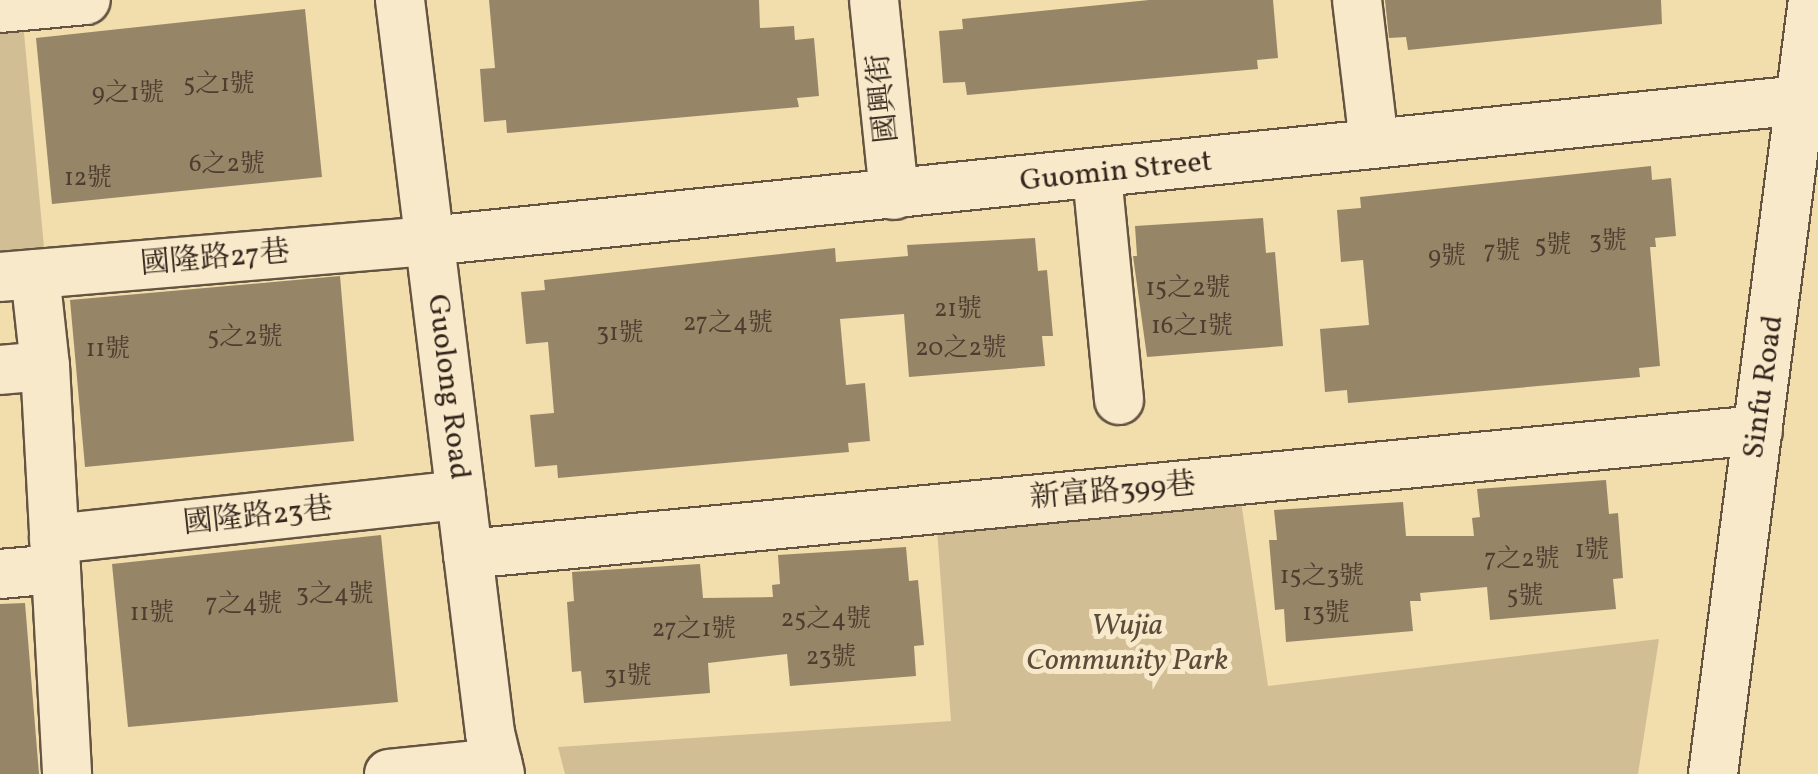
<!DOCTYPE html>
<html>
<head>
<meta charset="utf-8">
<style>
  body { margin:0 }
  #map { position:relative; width:1818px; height:774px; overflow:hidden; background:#f2ddad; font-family:Vollkorn,"Noto Serif TC",serif }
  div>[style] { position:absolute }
  .green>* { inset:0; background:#d2be95 }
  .building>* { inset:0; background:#978568 }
  .roads { filter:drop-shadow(2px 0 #645441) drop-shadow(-2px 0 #645441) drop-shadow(0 2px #645441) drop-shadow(0 -2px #645441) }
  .minor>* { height:48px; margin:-24px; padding:0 24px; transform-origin:24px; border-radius:24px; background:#f7e9ca }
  span { translate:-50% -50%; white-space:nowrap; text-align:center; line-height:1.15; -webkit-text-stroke:10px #f7e9ca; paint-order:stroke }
  .number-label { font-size:25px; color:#4d3e30 }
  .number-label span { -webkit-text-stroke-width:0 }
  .street-label { font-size:30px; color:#34261d }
  .park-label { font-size:30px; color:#5c4c3b; font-style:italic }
</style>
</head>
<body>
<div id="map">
  <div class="green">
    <div style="clip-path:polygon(23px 22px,44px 247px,0 251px,0 24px)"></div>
    <div style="clip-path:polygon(1241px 501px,1268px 686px,1659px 639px,1638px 774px,565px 774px,558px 747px,951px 721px,937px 529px)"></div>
  </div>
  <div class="building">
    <div style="clip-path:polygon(489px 0,759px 0,760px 28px,794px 26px,795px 40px,814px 38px,819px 96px,797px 98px,799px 107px,507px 133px,506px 120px,484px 122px,480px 69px,495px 68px)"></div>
    <div style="clip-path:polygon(1149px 0,1273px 0,1278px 58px,1257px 60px,1258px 69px,967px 95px,965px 82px,943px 83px,939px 31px,963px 29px,962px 19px)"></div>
    <div style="clip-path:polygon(1385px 0,1661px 0,1662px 24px,1408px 50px,1406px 37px,1389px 38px)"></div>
    <div style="clip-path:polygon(305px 9px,322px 177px,52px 204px,36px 38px)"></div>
    <div style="clip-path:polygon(1651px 166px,1652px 180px,1671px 178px,1676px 236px,1655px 238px,1656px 247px,1650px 247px,1660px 366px,1639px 368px,1640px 377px,1348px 403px,1347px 390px,1325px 392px,1320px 329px,1369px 325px,1363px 260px,1341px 262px,1337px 210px,1361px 208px,1360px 197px)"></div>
    <div style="clip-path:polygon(1263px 218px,1266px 253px,1275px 252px,1283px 346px,1147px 357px,1133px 256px,1137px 256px,1135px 226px)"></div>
    <div style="clip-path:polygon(1035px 238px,1038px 271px,1047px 270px,1053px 336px,1042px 336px,1045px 366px,909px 377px,904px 314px,840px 319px,846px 385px,865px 383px,870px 441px,848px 443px,849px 452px,558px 478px,557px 465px,535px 467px,530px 415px,554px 413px,548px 342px,526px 344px,521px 292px,545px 290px,544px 280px,835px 248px,836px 262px,908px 256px,907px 245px)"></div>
    <div style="clip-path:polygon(340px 276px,354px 441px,85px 467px,70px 300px)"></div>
    <div style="clip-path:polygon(1606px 480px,1609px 514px,1618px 513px,1623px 578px,1613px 579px,1616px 609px,1490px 620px,1487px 587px,1420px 593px,1421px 601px,1410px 601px,1413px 631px,1286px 642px,1284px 609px,1275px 610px,1269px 540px,1277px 540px,1274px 510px,1403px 502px,1406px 536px,1474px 536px,1472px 518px,1480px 517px,1477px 489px)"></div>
    <div style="clip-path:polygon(381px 535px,398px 702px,128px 727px,112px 564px)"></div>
    <div style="clip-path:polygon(906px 547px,909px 581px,918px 580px,924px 645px,914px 646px,916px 676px,790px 686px,787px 654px,708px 663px,710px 693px,584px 703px,581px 671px,572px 672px,567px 602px,574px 601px,572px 572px,700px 564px,703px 598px,773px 597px,772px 585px,780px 584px,778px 555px)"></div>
    <div style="clip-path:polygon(25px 603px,39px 774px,0 774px,0 604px)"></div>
  </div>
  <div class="roads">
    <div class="minor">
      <div style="left:400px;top:0;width:739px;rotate:83deg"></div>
      <div style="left:490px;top:733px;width:42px;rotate:76.3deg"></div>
      <div style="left:874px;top:0;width:196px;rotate:84.1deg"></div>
      <div style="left:1357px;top:0;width:144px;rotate:83.2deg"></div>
      <div style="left:0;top:8px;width:86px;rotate:-5.3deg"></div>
      <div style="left:1097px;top:175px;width:226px;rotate:84.4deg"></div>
      <div style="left:35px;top:274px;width:93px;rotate:83.8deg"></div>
      <div style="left:45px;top:366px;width:409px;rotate:86.9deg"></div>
      <div style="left:0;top:277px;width:431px;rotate:-4.8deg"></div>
      <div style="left:429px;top:241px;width:1379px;rotate:-5.87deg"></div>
      <div style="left:0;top:370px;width:45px;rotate:-5.1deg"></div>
      <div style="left:54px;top:539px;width:409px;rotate:-6.2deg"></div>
      <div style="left:468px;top:554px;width:1296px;rotate:-5.49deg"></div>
      <div style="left:0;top:574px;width:56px;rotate:-5.1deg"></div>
      <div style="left:389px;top:774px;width:109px;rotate:-5.8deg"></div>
      <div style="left:1713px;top:774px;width:780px;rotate:-82.64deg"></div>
    </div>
  </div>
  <div class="number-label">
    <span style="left:219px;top:85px">5之1號</span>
    <span style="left:128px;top:94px">9之1號</span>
    <span style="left:227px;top:165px">6之2號</span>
    <span style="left:88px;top:179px">12號</span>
    <span style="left:1608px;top:242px">3號</span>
    <span style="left:1553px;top:246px">5號</span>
    <span style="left:1502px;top:252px">7號</span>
    <span style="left:1447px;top:257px">9號</span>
    <span style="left:1188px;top:289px">15之2號</span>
    <span style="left:958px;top:310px">21號</span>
    <span style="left:728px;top:324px">27之4號</span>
    <span style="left:1192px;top:327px">16之1號</span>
    <span style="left:620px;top:334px">31號</span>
    <span style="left:245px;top:338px">5之2號</span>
    <span style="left:961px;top:349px">20之2號</span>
    <span style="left:108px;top:350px">11號</span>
    <span style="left:1592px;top:551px">1號</span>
    <span style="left:1522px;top:560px">7之2號</span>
    <span style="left:1322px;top:577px">15之3號</span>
    <span style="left:335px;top:595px">3之4號</span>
    <span style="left:1525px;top:597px">5號</span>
    <span style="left:244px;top:605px">7之4號</span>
    <span style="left:152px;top:614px">11號</span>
    <span style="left:1326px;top:614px">13號</span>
    <span style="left:826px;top:620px">25之4號</span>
    <span style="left:694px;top:630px">27之1號</span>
    <span style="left:831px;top:658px">23號</span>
    <span style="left:628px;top:677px">31號</span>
  </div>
  <div class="street-label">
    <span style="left:884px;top:98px;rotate:-96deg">國興街</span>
    <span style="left:1116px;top:172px;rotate:-6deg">Guomin Street</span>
    <span style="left:215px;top:259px;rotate:-5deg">國隆路27巷</span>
    <span style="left:448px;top:387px;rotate:83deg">Guolong Road</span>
    <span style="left:1764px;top:387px;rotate:-82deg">Sinfu Road</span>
    <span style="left:1113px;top:492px;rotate:-5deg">新富路399巷</span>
    <span style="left:258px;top:517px;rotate:-6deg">國隆路23巷</span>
  </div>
  <div class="park-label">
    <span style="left:1127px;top:643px">Wujia<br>Community Park</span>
  </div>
</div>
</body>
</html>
